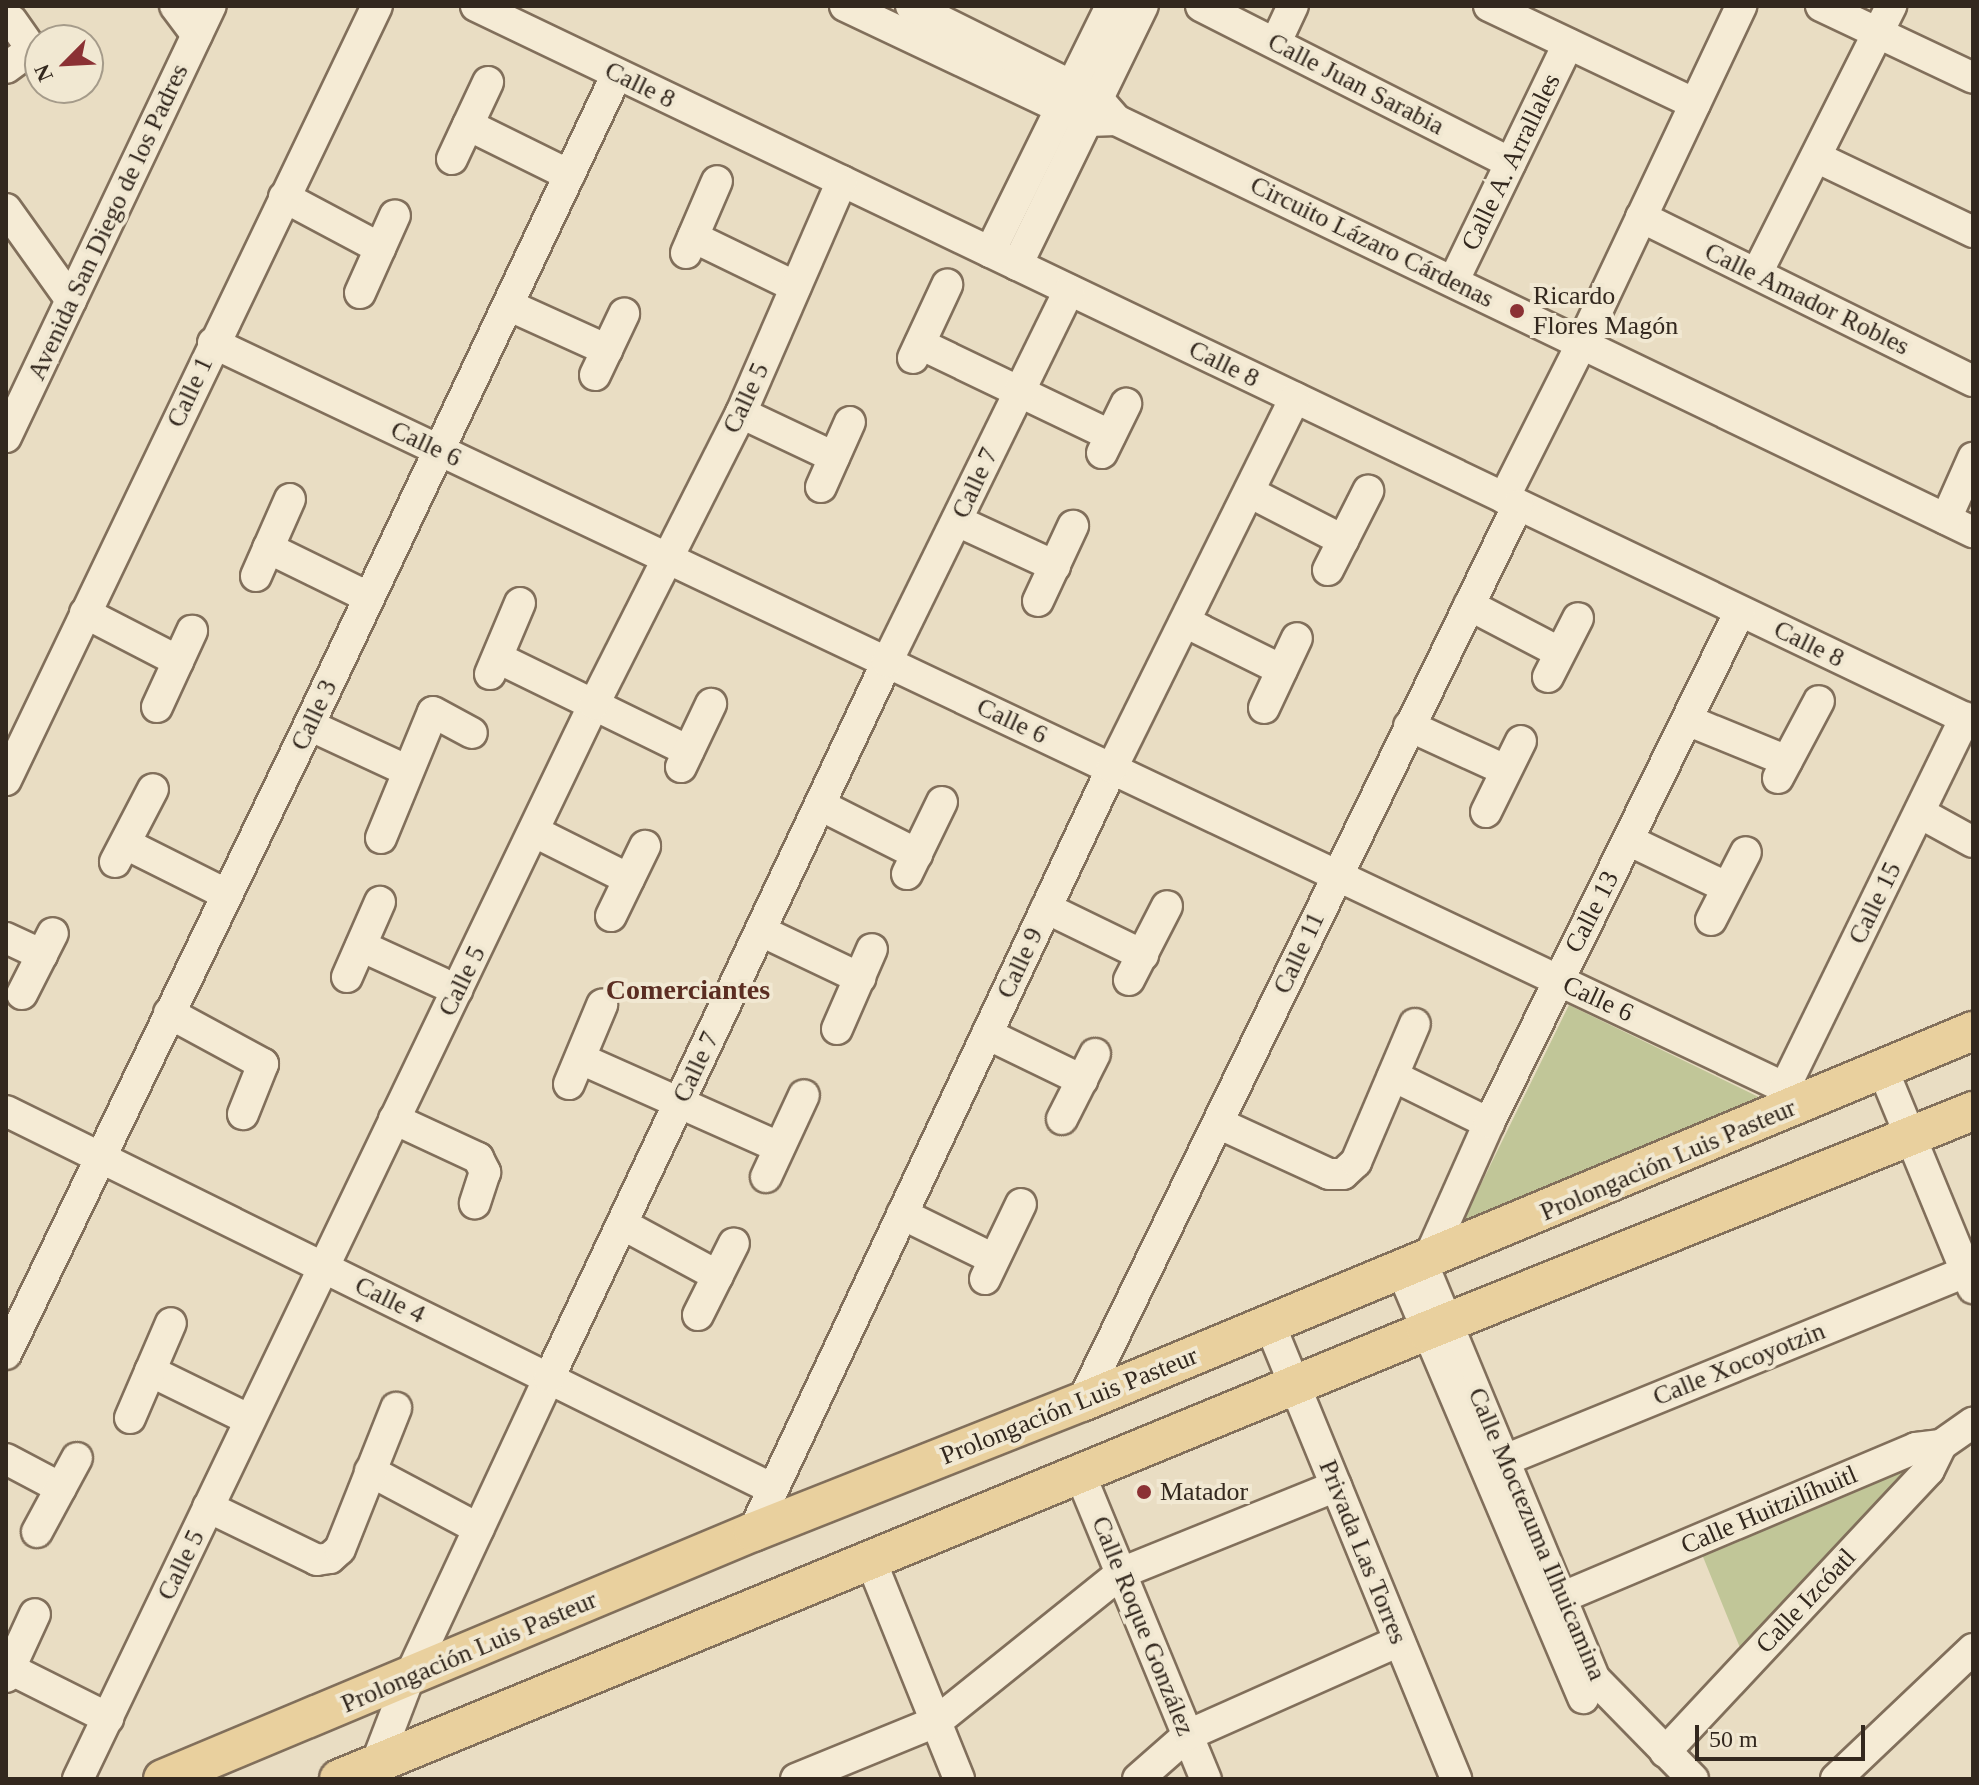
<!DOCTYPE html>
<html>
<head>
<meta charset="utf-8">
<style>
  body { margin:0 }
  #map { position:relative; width:1979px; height:1785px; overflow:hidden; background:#e9ddc3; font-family:Georgia,serif }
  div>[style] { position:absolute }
  .green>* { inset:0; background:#c1c698 }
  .roads { filter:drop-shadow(2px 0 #816f5b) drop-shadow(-2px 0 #816f5b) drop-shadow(0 2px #816f5b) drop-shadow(0 -2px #816f5b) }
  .minor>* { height:30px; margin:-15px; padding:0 15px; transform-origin:15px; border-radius:15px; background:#f5ebd5 }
  .major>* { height:38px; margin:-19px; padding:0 19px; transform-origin:19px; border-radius:19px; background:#e9d09e }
  .dots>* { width:22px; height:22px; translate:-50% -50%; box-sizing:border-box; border:4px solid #f1e8d2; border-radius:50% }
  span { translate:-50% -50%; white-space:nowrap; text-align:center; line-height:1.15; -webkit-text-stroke:8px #f1e8d2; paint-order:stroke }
  .street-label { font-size:26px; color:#33281e }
  .poi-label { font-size:26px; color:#33281e }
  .left { translate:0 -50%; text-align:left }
  .neighbourhood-label { font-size:28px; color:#5b2d22; font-weight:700 }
  .frame { position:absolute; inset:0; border:8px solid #33281e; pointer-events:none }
  .north { position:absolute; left:24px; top:24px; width:80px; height:80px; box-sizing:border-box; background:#f1e8d2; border:2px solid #a59b8a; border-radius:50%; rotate:246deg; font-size:22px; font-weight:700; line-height:32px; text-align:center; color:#33281e }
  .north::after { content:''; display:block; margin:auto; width:28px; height:36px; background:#8b3134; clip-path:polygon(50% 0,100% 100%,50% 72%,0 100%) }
  .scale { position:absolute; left:1695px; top:1725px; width:170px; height:36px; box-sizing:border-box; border:4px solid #33281e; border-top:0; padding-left:10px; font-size:24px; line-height:28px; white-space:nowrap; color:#33281e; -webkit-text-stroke:6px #f1e8d2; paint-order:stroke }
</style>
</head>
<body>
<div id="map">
  <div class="green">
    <div style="clip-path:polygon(1569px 1005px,1767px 1101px,1460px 1227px)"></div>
    <div style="clip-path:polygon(1923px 1450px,1928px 1462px,1745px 1660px,1699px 1547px)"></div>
  </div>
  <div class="roads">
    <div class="minor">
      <div style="left:175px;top:6px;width:36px;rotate:53deg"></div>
      <div style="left:476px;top:6px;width:1659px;rotate:25.56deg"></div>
      <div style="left:845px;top:6px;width:269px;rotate:25.3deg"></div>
      <div style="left:1088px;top:121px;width:28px;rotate:-2deg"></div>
      <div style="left:911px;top:6px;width:209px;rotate:26.4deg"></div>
      <div style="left:1098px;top:99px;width:28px;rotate:49deg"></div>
      <div style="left:1116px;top:120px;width:951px;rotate:25.68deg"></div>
      <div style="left:1201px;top:6px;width:347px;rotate:26.9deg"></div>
      <div style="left:1489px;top:6px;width:228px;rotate:25.4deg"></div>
      <div style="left:1821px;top:6px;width:168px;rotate:25.3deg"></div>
      <div style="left:12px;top:21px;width:49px;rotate:55deg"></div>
      <div style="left:1276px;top:42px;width:40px;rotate:-65deg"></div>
      <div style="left:6px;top:68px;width:32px;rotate:-36deg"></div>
      <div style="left:468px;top:125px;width:113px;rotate:26.3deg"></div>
      <div style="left:1816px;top:157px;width:174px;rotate:25.5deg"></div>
      <div style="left:452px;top:159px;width:85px;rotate:-64.9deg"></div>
      <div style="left:284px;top:197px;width:109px;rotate:28deg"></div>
      <div style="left:6px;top:209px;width:112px;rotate:54.5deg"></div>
      <div style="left:1641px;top:217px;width:370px;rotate:26.3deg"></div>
      <div style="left:693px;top:237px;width:114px;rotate:25.9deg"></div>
      <div style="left:990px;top:252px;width:274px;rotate:-63.8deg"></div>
      <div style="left:686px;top:253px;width:78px;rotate:-66.7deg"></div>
      <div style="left:1017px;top:265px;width:288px;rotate:-64.1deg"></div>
      <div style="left:1757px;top:273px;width:299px;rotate:-63.3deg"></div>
      <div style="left:1454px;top:280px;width:262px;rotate:-64.2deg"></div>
      <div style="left:360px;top:293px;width:85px;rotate:-65.8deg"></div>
      <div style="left:508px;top:305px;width:109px;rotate:24.4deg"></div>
      <div style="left:213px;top:343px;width:1768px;rotate:25.35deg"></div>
      <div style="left:920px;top:344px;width:211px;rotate:25.6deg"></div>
      <div style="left:913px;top:358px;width:81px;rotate:-65deg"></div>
      <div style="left:595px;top:375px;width:68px;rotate:-64.6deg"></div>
      <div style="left:741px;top:413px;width:103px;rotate:25.3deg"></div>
      <div style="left:6px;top:437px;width:477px;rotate:-64.6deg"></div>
      <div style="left:1102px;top:453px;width:55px;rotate:-63.9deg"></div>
      <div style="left:821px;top:487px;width:71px;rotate:-66deg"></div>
      <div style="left:1249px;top:492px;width:106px;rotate:27.1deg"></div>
      <div style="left:1504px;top:498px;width:174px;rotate:-63.3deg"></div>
      <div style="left:1582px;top:343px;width:373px;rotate:-64.7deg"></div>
      <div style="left:1946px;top:519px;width:67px;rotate:-66.1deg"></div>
      <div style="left:957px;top:521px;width:108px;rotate:24.7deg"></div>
      <div style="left:268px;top:548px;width:111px;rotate:26.1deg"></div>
      <div style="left:1328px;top:570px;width:89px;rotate:-63.1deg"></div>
      <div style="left:256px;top:576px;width:84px;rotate:-66.2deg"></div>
      <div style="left:1038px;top:601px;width:83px;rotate:-65deg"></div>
      <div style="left:1469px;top:605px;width:102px;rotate:27.6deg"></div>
      <div style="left:85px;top:613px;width:105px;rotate:27.3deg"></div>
      <div style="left:1185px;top:622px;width:108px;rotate:26.3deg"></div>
      <div style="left:498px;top:658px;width:212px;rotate:26deg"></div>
      <div style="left:490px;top:674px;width:77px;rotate:-67.1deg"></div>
      <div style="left:1548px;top:677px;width:66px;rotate:-63deg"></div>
      <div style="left:157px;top:707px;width:84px;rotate:-65.3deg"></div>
      <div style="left:1264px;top:708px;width:77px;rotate:-64.8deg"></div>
      <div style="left:1687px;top:720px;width:108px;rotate:22.3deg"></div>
      <div style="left:309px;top:725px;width:109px;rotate:24.9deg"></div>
      <div style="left:1409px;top:726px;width:106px;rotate:24.6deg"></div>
      <div style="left:681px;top:767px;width:70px;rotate:-64.5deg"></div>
      <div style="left:1778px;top:778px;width:87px;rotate:-62deg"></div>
      <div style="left:6px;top:780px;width:858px;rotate:-64.39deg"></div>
      <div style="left:820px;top:805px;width:109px;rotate:26.8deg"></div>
      <div style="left:1486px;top:812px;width:79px;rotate:-63.8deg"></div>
      <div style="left:1920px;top:813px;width:60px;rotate:28.7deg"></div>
      <div style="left:535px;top:832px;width:105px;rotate:26.6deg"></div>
      <div style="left:381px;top:838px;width:136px;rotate:-67.6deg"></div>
      <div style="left:433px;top:712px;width:44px;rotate:28.3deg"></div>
      <div style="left:1628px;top:840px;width:109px;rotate:25.6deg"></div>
      <div style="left:126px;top:844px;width:112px;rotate:26.6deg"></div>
      <div style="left:115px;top:862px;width:82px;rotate:-62.5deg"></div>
      <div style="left:907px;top:874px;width:80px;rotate:-64.1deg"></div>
      <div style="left:1046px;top:908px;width:108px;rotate:25.9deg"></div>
      <div style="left:611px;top:916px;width:78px;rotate:-64.1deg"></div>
      <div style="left:1711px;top:920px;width:76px;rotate:-62.8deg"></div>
      <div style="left:761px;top:931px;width:110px;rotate:25.4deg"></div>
      <div style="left:6px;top:938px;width:40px;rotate:25deg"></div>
      <div style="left:361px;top:946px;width:106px;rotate:24.6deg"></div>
      <div style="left:347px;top:977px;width:82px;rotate:-66.3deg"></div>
      <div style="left:1129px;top:980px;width:83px;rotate:-62.8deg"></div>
      <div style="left:22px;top:994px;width:68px;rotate:-63.1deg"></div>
      <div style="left:169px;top:1013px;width:107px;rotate:28.5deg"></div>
      <div style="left:263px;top:1064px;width:54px;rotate:111.8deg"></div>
      <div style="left:837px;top:1029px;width:87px;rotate:-66.4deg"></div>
      <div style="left:987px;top:1034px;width:106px;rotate:25.8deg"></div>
      <div style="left:581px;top:1059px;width:217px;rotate:24deg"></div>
      <div style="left:1883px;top:1070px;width:236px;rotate:67.6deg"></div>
      <div style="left:1393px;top:1076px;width:107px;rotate:26.1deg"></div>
      <div style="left:569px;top:1084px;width:86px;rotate:-67.3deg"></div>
      <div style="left:1785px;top:1087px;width:411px;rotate:-64deg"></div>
      <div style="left:6px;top:1111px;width:855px;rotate:26.24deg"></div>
      <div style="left:394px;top:1119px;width:93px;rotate:24.9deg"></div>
      <div style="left:478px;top:1158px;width:16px;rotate:63deg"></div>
      <div style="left:485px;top:1172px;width:33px;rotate:108deg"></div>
      <div style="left:1062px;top:1119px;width:73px;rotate:-63.1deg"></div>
      <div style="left:1218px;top:1123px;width:122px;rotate:24.7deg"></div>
      <div style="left:1329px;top:1174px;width:14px"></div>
      <div style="left:1343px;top:1174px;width:18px;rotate:-43deg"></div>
      <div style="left:1356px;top:1162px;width:150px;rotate:-66.9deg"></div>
      <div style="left:766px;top:1177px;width:90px;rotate:-65.1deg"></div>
      <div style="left:902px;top:1214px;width:102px;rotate:26.1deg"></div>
      <div style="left:622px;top:1224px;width:109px;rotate:28.4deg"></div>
      <div style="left:1428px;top:1260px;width:150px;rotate:-66deg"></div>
      <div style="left:1489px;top:1123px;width:570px;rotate:-63.88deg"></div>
      <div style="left:1422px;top:1262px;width:451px;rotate:67.5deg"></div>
      <div style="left:1595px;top:1679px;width:140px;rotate:45.6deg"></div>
      <div style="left:1402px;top:1271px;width:464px;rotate:67deg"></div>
      <div style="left:985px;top:1279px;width:83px;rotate:-64.4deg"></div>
      <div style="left:698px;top:1315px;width:80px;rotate:-63.4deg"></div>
      <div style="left:1270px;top:1325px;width:491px;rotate:67.7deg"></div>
      <div style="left:6px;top:1354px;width:698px;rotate:-64.28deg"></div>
      <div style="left:309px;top:725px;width:720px;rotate:-64.68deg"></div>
      <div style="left:150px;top:1371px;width:111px;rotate:26.1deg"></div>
      <div style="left:1082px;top:1402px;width:997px;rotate:-64.08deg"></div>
      <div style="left:130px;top:1418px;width:103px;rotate:-66.7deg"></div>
      <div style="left:6px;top:1459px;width:62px;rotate:27.8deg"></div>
      <div style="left:1505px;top:1460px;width:505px;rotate:-22.2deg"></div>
      <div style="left:370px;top:1471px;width:123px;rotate:28deg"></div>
      <div style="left:1080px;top:1474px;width:330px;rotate:67.6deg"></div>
      <div style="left:208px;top:1507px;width:121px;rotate:25.9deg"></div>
      <div style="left:317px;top:1560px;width:13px;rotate:-9deg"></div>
      <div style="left:330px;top:1558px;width:13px;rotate:-42deg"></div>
      <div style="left:340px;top:1549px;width:152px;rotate:-68.3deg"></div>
      <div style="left:37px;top:1532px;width:84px;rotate:-61.6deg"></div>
      <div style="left:753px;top:1532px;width:844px;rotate:-64.83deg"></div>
      <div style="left:1112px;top:768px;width:413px;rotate:-63.7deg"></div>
      <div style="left:871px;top:1561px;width:235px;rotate:68deg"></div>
      <div style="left:1563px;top:1597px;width:383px;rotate:-22.9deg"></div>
      <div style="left:1916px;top:1448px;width:25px;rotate:-7deg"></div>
      <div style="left:1941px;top:1445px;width:39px;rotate:-35deg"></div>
      <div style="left:10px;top:1669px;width:110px;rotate:26.6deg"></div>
      <div style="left:6px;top:1677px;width:69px;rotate:-65.3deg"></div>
      <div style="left:1665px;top:1752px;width:386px;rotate:-46.9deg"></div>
      <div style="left:1929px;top:1470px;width:28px;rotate:-64deg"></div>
      <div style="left:376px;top:1764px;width:92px;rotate:-69deg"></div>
      <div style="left:409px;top:1678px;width:331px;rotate:-65deg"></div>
      <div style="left:549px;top:1378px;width:792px;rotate:-64.73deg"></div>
      <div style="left:887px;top:662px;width:414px;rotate:-63.9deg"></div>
      <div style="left:78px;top:1779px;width:1192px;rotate:-64.36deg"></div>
      <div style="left:594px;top:704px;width:326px;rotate:-63.2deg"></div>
      <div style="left:741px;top:413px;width:253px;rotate:-66.5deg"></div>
      <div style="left:796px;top:1779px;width:151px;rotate:-22.2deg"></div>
      <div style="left:936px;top:1722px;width:238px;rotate:-38.8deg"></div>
      <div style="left:1121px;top:1573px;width:232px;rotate:-22deg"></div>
      <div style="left:1138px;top:1779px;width:67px;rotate:-41.3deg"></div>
      <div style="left:1188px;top:1735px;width:231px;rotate:-24deg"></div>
      <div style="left:1836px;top:1779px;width:189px;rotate:-43.5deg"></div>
    </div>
    <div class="major">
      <div style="left:163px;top:1779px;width:640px;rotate:-22.72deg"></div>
      <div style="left:753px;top:1532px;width:354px;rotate:-21.6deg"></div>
      <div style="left:1082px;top:1402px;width:965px;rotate:-22.61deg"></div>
      <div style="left:339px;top:1779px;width:1176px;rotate:-22.4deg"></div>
      <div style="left:1426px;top:1331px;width:590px;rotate:-21.91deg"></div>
    </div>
  </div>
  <div class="dots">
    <div style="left:1517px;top:311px;background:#8b3134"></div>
    <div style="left:1144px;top:1492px;background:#8b3134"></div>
  </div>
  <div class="street-label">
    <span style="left:1356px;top:84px;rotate:27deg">Calle Juan Sarabia</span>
    <span style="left:640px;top:85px;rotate:26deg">Calle 8</span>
    <span style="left:1511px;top:162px;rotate:-64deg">Calle A. Arrallales</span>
    <span style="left:108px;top:222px;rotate:-65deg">Avenida San Diego de los Padres</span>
    <span style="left:1372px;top:242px;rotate:26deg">Circuito Lázaro Cárdenas</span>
    <span style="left:1807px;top:299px;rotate:26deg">Calle Amador Robles</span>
    <span style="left:1224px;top:364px;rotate:26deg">Calle 8</span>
    <span style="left:190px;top:392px;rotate:-65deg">Calle 1</span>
    <span style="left:746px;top:398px;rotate:-65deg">Calle 5</span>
    <span style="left:426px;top:444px;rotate:25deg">Calle 6</span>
    <span style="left:975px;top:483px;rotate:-65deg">Calle 7</span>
    <span style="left:1809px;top:644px;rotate:26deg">Calle 8</span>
    <span style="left:314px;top:715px;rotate:-65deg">Calle 3</span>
    <span style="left:1012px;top:721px;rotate:25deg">Calle 6</span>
    <span style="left:1875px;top:903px;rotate:-64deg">Calle 15</span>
    <span style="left:1592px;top:912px;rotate:-63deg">Calle 13</span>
    <span style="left:1299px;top:953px;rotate:-65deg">Calle 11</span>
    <span style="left:1020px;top:963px;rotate:-65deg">Calle 9</span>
    <span style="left:462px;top:981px;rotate:-64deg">Calle 5</span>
    <span style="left:1598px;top:999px;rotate:25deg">Calle 6</span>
    <span style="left:696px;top:1067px;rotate:-65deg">Calle 7</span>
    <span style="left:1668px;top:1160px;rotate:-23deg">Prolongación Luis Pasteur</span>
    <span style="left:390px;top:1300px;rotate:26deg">Calle 4</span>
    <span style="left:1739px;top:1364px;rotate:-22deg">Calle Xocoyotzin</span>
    <span style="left:1069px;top:1406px;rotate:-22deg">Prolongación Luis Pasteur</span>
    <span style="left:1769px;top:1510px;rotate:-23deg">Calle Huitzilíhuitl</span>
    <span style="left:1537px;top:1534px;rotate:67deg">Calle Moctezuma Ilhuicamina</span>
    <span style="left:1363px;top:1552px;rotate:68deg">Privada Las Torres</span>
    <span style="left:181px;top:1565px;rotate:-64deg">Calle 5</span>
    <span style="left:1806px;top:1601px;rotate:-47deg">Calle Izcóatl</span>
    <span style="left:1143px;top:1626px;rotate:68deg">Calle Roque González</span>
    <span style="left:469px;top:1652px;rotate:-23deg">Prolongación Luis Pasteur</span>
  </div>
  <div class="poi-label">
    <span class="left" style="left:1533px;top:311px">Ricardo<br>Flores Magón</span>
    <span class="left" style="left:1160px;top:1492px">Matador</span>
  </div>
  <div class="neighbourhood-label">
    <span style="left:688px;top:990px">Comerciantes</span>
  </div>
  <div class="frame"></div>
  <div class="north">N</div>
  <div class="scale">50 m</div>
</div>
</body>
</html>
